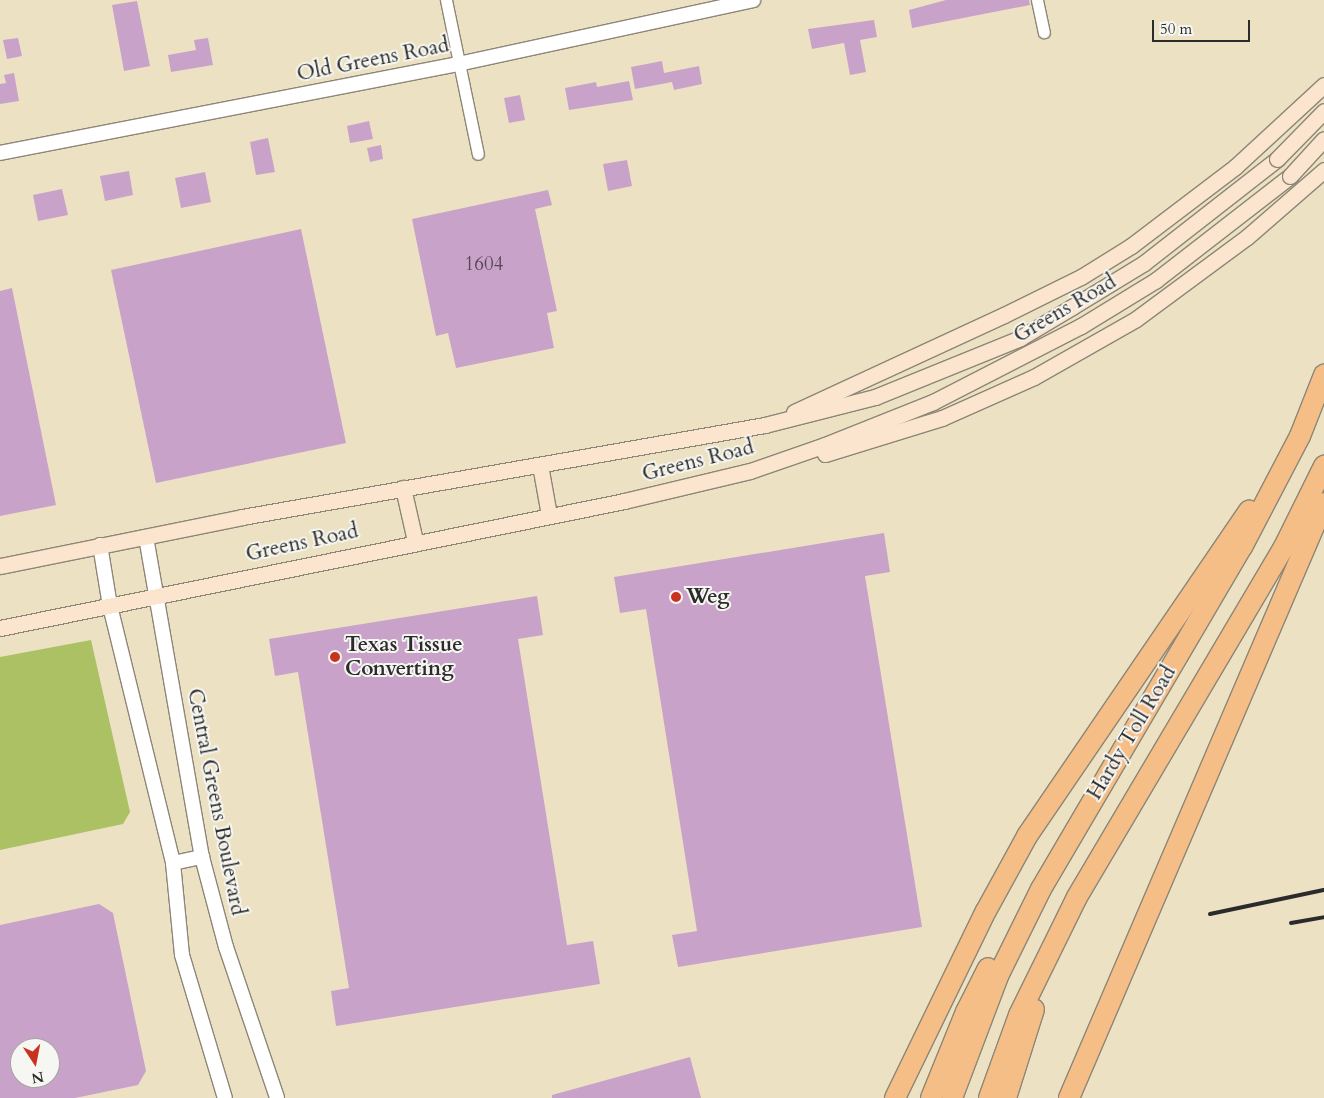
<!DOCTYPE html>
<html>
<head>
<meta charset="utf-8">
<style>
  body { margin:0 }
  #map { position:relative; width:1324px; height:1098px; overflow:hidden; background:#ece2c3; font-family:Cardo,serif }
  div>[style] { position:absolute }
  .green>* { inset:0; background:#acc064 }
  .building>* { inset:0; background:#c9a2ca }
  .roads { filter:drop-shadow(1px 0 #8c8677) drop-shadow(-1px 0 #8c8677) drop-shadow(0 1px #8c8677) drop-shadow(0 -1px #8c8677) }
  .minor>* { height:11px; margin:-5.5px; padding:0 5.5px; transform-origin:5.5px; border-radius:5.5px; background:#fff }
  .tertiary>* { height:14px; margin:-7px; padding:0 7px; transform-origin:7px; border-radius:7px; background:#fff }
  .secondary>* { height:15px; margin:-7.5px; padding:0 7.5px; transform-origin:7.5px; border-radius:7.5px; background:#fbe5cf }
  .motorway>* { height:20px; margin:-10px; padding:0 10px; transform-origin:10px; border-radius:10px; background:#f6be87 }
  .rail>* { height:4px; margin:-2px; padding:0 2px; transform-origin:2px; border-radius:2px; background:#2b2b2b }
  .bridges { filter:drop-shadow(1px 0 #8c8677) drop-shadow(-1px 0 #8c8677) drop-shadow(0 1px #8c8677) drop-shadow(0 -1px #8c8677) }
  .secondary-bridge>* { height:15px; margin:-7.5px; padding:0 7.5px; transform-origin:7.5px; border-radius:7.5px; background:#fbe5cf }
  .dots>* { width:14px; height:14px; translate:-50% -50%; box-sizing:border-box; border:2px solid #f6f6f2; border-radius:50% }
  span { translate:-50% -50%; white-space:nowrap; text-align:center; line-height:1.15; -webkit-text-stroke:4px #f6f6f2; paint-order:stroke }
  .number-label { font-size:19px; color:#524953 }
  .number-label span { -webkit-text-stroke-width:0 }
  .street-label { font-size:21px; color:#2b2b2b }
  .poi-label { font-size:21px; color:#2b2b2b; font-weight:700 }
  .left { translate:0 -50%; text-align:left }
  .north { position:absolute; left:10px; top:1038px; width:50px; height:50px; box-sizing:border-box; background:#f6f6f2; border:1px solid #a5a5a2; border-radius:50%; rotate:169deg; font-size:14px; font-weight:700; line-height:20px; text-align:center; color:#2b2b2b }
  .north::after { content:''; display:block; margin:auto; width:18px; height:22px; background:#c8321e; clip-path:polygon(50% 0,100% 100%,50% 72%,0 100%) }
  .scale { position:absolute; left:1152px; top:20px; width:98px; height:22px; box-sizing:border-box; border:2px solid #2b2b2b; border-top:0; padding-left:6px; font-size:15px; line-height:18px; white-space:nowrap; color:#2b2b2b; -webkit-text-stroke:4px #f6f6f2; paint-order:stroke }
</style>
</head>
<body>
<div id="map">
  <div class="green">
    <div style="clip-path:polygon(91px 640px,130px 812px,123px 824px,0 850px,0 657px)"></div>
  </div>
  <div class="building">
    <div style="clip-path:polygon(946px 0,1029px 0,1030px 5px,912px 28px,909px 10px)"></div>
    <div style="clip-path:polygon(137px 1px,150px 66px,124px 71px,112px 5px)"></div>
    <div style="clip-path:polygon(874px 20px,877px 37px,860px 40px,866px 72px,850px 75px,844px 43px,812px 49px,808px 29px)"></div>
    <div style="clip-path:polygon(18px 38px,22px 56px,7px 59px,3px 40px)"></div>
    <div style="clip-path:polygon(208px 38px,213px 65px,171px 72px,168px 55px,196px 50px,194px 40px)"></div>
    <div style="clip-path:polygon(662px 61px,664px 73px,699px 66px,702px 84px,674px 90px,672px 82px,635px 89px,631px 67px)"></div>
    <div style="clip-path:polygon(14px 73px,19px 101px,0 104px,0 84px,6px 83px,4px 75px)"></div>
    <div style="clip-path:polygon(629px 81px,633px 100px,569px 110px,565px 88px,596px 82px,597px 87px)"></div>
    <div style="clip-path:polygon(520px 95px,525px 120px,509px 123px,504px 98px)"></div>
    <div style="clip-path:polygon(369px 121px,373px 139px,350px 143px,347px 126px)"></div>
    <div style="clip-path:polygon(268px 138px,275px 172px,256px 175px,250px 142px)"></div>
    <div style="clip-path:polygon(381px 145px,383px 159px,370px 162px,367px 148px)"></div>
    <div style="clip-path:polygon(627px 160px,632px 186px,608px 191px,603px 164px)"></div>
    <div style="clip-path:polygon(129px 171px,133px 195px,105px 201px,100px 176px)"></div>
    <div style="clip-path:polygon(205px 172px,211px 202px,181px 208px,175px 178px)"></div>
    <div style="clip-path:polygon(62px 189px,68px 215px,38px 221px,33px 195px)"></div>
    <div style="clip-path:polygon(548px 190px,552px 205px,535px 209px,557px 311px,547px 313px,554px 348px,456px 368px,448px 333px,436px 336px,412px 219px)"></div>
    <div style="clip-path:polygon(301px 229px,346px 443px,156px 483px,111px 270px)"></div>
    <div style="clip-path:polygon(12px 288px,56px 505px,0 516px,0 291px)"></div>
    <div style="clip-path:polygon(884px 533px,890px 572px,865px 576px,922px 927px,678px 967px,672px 935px,697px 931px,646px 609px,620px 613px,614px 577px)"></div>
    <div style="clip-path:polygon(537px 596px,543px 635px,518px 639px,567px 945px,593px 941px,600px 984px,336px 1026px,331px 991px,349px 988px,298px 672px,275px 676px,269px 639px)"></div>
    <div style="clip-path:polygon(evenodd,99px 904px,113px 913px,146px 1071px,138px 1085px,75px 1098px,0 1098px,0 925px,99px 904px,20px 1048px,50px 1048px,50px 1078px,20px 1078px,20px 1048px)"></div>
    <div style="clip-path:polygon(690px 1057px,701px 1098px,552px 1098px,552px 1095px)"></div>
  </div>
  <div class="roads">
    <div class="minor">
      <div style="left:446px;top:0;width:157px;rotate:78.3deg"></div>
      <div style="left:1037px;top:0;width:33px;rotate:78deg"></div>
    </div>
    <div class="tertiary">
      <div style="left:0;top:153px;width:467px;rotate:-11deg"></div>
      <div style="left:458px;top:64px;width:302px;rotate:-12.2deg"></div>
      <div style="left:146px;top:537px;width:325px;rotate:80.1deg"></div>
      <div style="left:202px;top:857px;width:93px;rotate:75.1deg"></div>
      <div style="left:226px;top:947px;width:159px;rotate:71.3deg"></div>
      <div style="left:100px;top:545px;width:62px;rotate:80.7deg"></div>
      <div style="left:110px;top:606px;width:265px;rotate:76.2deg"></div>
      <div style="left:173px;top:863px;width:92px;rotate:84.4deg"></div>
      <div style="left:182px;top:955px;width:149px;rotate:73.3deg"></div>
      <div style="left:173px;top:863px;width:30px;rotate:-12deg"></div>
    </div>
    <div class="secondary">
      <div style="left:794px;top:412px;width:231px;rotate:-24.8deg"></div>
      <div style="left:1004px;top:315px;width:86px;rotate:-26.3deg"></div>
      <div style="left:1081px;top:277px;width:59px;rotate:-31.8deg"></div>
      <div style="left:1131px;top:246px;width:131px;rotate:-37.2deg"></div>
      <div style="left:1235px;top:167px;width:121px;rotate:-42.7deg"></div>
      <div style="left:825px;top:454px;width:122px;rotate:-17.1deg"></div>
      <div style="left:942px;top:418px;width:101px;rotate:-24deg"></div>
      <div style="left:1034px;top:377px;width:117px;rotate:-29.6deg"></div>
      <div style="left:1136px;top:319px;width:138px;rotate:-36.5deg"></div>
      <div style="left:1247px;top:237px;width:102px;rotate:-41deg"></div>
      <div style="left:540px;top:465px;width:51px;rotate:79.8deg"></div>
      <div style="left:403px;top:488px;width:54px;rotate:77.2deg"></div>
      <div style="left:0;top:566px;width:247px;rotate:-11.4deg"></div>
      <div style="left:242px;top:517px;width:531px;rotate:-9.98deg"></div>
      <div style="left:765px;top:425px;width:114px;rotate:-14.3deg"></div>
      <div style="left:875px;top:397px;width:157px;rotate:-22.1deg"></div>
      <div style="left:1020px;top:338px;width:61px;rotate:-30.8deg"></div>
      <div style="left:1072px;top:307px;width:84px;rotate:-31.4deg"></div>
      <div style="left:1144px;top:263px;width:169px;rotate:-38deg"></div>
      <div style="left:0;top:628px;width:637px;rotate:-11.5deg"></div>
      <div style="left:624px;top:501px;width:130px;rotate:-13.4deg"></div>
      <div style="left:750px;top:471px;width:79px;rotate:-19.1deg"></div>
      <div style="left:825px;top:445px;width:116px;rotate:-21.7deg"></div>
      <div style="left:933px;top:402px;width:166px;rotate:-27.2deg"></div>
      <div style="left:1081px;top:326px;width:88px;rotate:-31.5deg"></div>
      <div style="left:1156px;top:280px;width:170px;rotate:-37.8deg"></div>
    </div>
    <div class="motorway">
      <div style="left:895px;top:1098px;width:208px;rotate:-64.1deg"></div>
      <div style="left:986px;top:911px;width:85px;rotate:-61.3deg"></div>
      <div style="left:1027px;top:836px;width:394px;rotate:-55.7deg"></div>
      <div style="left:931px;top:1098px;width:93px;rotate:-67.9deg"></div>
      <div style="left:966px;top:1012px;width:49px;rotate:-63.4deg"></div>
      <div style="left:952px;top:1098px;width:130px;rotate:-69.3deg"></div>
      <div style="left:998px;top:976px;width:97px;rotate:-63.7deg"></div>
      <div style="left:1041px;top:889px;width:397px;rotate:-59.6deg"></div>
      <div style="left:1242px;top:547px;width:125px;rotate:-62.4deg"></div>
      <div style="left:1300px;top:436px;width:66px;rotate:-68.5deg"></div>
      <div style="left:989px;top:1098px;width:88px;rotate:-70.1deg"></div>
      <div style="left:1019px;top:1015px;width:131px;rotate:-63.8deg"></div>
      <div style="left:1077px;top:897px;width:404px;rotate:-59.4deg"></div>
      <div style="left:1283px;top:549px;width:93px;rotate:-63.7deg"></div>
      <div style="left:1006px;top:1098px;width:93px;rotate:-72.5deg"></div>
      <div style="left:1069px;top:1098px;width:647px;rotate:-66.8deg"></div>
    </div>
  </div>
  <div class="rail">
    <div style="left:1210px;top:914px;width:116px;rotate:-11.9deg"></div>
    <div style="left:1291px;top:923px;width:34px;rotate:-10deg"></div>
  </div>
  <div class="bridges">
    <div class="secondary-bridge">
      <div style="left:1277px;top:159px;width:67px;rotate:-45.6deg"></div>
      <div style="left:1290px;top:176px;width:50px;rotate:-47.4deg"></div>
    </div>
  </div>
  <div class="dots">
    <div style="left:676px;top:597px;background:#c8321e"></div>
    <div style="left:335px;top:657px;background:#c8321e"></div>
  </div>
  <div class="number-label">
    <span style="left:484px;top:265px">1604</span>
  </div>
  <div class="street-label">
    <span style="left:373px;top:60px;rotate:-11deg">Old Greens Road</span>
    <span style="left:1065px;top:309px;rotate:-30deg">Greens Road</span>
    <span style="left:698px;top:461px;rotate:-14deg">Greens Road</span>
    <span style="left:302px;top:543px;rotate:-12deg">Greens Road</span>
    <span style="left:1132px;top:733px;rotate:-59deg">Hardy Toll Road</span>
    <span style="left:216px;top:802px;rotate:79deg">Central Greens Boulevard</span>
  </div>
  <div class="poi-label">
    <span class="left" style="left:686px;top:597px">Weg</span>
    <span class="left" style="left:345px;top:657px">Texas Tissue<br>Converting</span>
  </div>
  <div class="north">N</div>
  <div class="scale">50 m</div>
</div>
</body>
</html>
